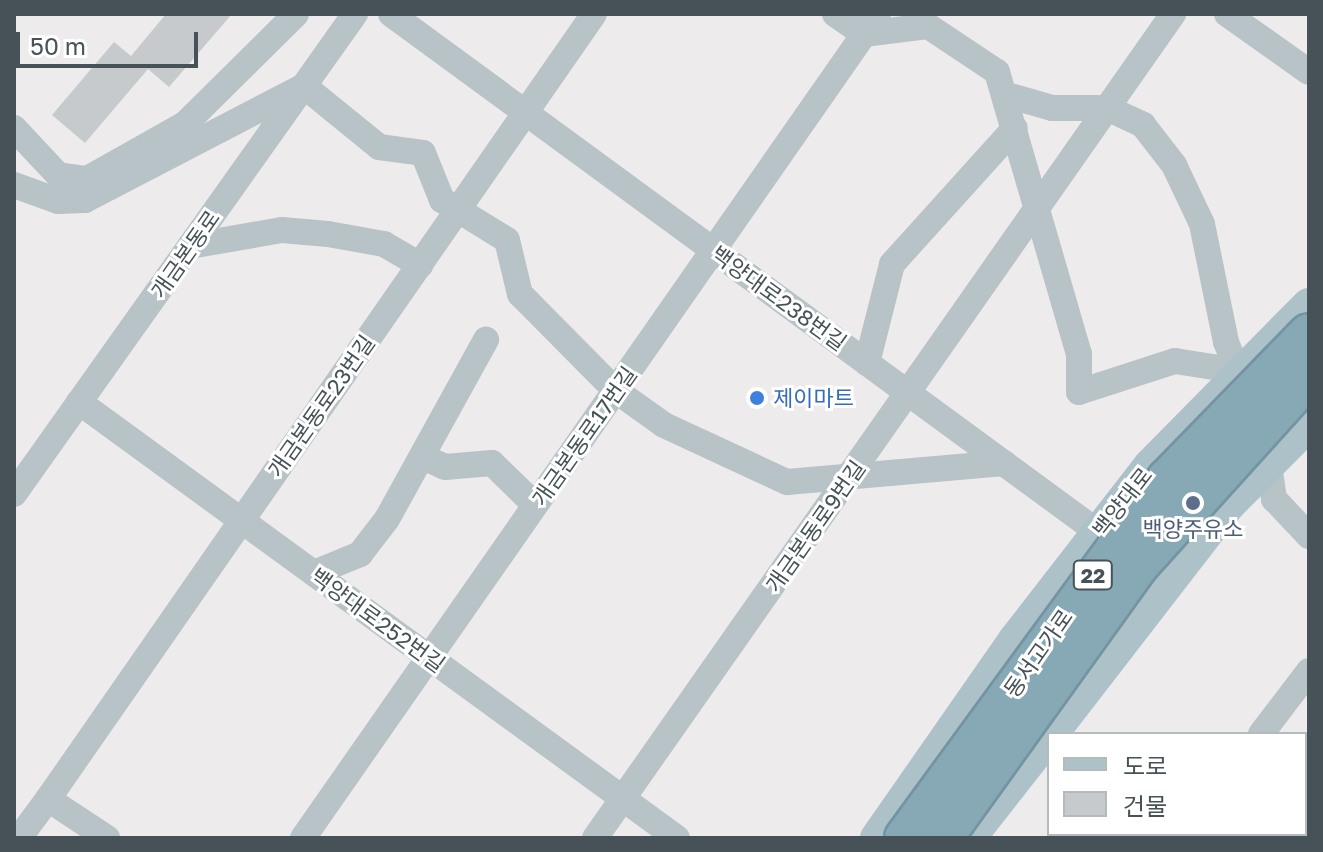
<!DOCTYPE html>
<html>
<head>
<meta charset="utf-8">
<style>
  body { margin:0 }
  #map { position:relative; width:1323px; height:852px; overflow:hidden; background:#eeebec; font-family:"Golos Text","Noto Sans KR",sans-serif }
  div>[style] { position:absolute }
  .building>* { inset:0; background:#c6cacd }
  .minor>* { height:26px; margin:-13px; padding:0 13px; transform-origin:13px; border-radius:13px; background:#b8c3c7 }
  .major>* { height:34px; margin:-17px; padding:0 17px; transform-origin:17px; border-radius:17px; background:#adc1c8 }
  .rail>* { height:9px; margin-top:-4.5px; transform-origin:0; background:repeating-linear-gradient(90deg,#fff 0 18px,#aeb2b5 0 36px); box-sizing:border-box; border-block:2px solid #aeb2b5 }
  .bridges { filter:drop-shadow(2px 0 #7394a2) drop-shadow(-2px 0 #7394a2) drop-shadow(0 2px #7394a2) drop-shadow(0 -2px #7394a2) }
  .highway-bridge>* { height:40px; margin:-20px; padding:0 20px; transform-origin:20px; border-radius:20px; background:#87a9b6 }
  .dots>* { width:22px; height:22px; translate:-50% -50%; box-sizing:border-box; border:4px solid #fff; border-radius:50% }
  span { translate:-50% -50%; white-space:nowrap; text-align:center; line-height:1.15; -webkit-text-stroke:6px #fff; paint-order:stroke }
  .shield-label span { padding:2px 6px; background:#fff; border:2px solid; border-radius:6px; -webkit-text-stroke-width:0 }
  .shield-label { font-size:20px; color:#465257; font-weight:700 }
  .street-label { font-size:22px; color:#465257 }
  .shop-label { font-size:22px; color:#366cbe }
  .left { translate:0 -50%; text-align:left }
  .service-label { font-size:22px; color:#4e5e75 }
  .frame { position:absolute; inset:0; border:16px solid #465257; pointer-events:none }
  .legend { position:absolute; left:1047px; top:732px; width:260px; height:104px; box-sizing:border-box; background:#fff; border:2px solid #b5babc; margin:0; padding:10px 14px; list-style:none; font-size:24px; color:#465257 }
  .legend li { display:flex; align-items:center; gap:16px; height:40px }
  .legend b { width:40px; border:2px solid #b5babc }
  .scale { position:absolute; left:16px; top:32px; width:182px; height:36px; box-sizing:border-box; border:4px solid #465257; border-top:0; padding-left:10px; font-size:24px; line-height:28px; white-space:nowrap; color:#465257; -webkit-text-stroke:6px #fff; paint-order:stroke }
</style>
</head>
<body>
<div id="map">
  <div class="building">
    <div style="clip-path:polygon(166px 14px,232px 14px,169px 87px,148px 69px,85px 143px,52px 115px,114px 42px,131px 56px)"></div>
  </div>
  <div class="minor">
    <div style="left:391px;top:14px;width:896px;rotate:36.24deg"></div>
    <div style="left:835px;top:14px;width:35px;rotate:35deg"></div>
    <div style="left:864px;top:34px;width:64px;rotate:-7.1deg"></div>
    <div style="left:928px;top:26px;width:83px;rotate:33.7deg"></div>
    <div style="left:997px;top:72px;width:294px;rotate:73.8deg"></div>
    <div style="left:1079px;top:354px;width:38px;rotate:90deg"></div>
    <div style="left:1079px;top:392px;width:101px;rotate:-17.9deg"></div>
    <div style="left:1175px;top:361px;width:64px;rotate:9deg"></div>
    <div style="left:1227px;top:14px;width:100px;rotate:35.3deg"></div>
    <div style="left:1007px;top:95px;width:47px;rotate:16.1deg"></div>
    <div style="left:1052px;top:108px;width:55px"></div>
    <div style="left:1107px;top:108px;width:40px;rotate:25deg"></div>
    <div style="left:1143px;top:125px;width:51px;rotate:52.2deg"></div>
    <div style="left:1174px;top:165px;width:65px;rotate:64.6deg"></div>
    <div style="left:1202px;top:224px;width:120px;rotate:78.5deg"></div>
    <div style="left:1226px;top:342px;width:45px;rotate:68deg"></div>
    <div style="left:14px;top:128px;width:64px;rotate:46.9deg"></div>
    <div style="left:58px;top:175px;width:29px;rotate:8deg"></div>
    <div style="left:87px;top:179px;width:112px;rotate:-29.3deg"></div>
    <div style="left:185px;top:124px;width:156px;rotate:-44.7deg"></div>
    <div style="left:14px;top:185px;width:47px;rotate:20deg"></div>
    <div style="left:58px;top:201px;width:27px;rotate:-2deg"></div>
    <div style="left:85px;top:200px;width:247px;rotate:-27.5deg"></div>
    <div style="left:304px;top:86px;width:97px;rotate:39.1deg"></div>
    <div style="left:379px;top:147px;width:44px;rotate:7.8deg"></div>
    <div style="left:423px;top:153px;width:51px;rotate:68deg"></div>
    <div style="left:442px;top:200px;width:76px;rotate:31.6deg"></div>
    <div style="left:507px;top:240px;width:56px;rotate:76.5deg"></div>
    <div style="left:520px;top:294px;width:135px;rotate:45.3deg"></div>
    <div style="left:615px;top:390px;width:60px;rotate:35.5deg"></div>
    <div style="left:664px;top:425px;width:136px;rotate:24.9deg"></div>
    <div style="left:787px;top:482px;width:218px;rotate:-5deg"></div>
    <div style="left:190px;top:246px;width:93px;rotate:-9.9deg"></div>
    <div style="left:282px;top:230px;width:46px;rotate:5deg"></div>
    <div style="left:328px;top:234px;width:57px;rotate:10.1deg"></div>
    <div style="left:384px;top:244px;width:42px;rotate:30.3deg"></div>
    <div style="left:867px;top:363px;width:102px;rotate:-75.8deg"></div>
    <div style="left:892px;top:264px;width:183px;rotate:-47.9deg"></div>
    <div style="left:79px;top:402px;width:740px;rotate:36.1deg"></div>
    <div style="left:1267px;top:451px;width:49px;rotate:81.7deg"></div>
    <div style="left:1274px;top:499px;width:51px;rotate:46.6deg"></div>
    <div style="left:425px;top:458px;width:22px;rotate:24deg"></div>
    <div style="left:445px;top:467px;width:47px;rotate:-4.9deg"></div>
    <div style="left:492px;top:463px;width:60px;rotate:44.3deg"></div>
    <div style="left:14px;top:494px;width:589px;rotate:-54.61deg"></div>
    <div style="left:314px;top:573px;width:50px;rotate:-22.4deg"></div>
    <div style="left:360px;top:554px;width:44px;rotate:-52.4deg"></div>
    <div style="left:387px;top:519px;width:205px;rotate:-61.1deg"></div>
    <div style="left:1261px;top:734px;width:79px;rotate:-52.7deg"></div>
    <div style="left:48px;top:799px;width:956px;rotate:-55.18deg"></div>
    <div style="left:19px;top:838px;width:49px;rotate:-53.4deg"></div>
    <div style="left:48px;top:799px;width:71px;rotate:33.5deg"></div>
    <div style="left:303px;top:838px;width:1005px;rotate:-55.09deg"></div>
    <div style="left:595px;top:838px;width:1007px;rotate:-54.95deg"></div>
    <div style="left:1176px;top:838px;width:5px;rotate:-53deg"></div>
  </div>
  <div class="major">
    <div style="left:1051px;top:734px;width:291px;rotate:-52.3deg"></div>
    <div style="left:1229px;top:504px;width:113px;rotate:-45deg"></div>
    <div style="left:877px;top:838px;width:241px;rotate:-55.1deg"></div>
    <div style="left:1015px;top:640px;width:220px;rotate:-52.2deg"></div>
    <div style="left:1150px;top:466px;width:226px;rotate:-45.4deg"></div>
    <div style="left:969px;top:838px;width:130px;rotate:-51.9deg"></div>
  </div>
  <div class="rail">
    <div style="left:1305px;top:822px;width:6px;rotate:-51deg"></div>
    <div style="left:1292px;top:838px;width:5px;rotate:-53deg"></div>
  </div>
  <div class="bridges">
    <div class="highway-bridge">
      <div style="left:905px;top:838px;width:445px;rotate:-53.8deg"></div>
      <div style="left:1168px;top:479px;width:202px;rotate:-45.8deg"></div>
      <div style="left:942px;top:838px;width:337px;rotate:-54.3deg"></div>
      <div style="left:1139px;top:564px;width:253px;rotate:-47.9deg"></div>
    </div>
  </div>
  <div class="dots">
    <div style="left:757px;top:398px;background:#3f7fe0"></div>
    <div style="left:1193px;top:503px;background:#5c6f8a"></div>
  </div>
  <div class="shield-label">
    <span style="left:1093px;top:575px">22</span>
  </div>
  <div class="street-label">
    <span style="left:185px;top:254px;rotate:-55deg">개금본동로</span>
    <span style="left:779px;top:298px;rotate:36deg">백양대로238번길</span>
    <span style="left:321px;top:406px;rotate:-55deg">개금본동로23번길</span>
    <span style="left:584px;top:436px;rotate:-55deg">개금본동로17번길</span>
    <span style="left:1122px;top:502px;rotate:-52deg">백양대로</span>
    <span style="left:815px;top:526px;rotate:-55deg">개금본동로9번길</span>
    <span style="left:378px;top:620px;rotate:36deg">백양대로252번길</span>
    <span style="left:1038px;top:653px;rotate:-55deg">동서고가로</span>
  </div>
  <div class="shop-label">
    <span class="left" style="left:773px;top:398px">제이마트</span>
  </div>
  <div class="service-label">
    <span style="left:1193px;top:529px">백양주유소</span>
  </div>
  <div class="frame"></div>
  <ul class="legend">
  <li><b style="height:10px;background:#adc1c8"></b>도로</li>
  <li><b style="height:22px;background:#c6cacd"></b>건물</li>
  </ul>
  <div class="scale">50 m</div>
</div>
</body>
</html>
